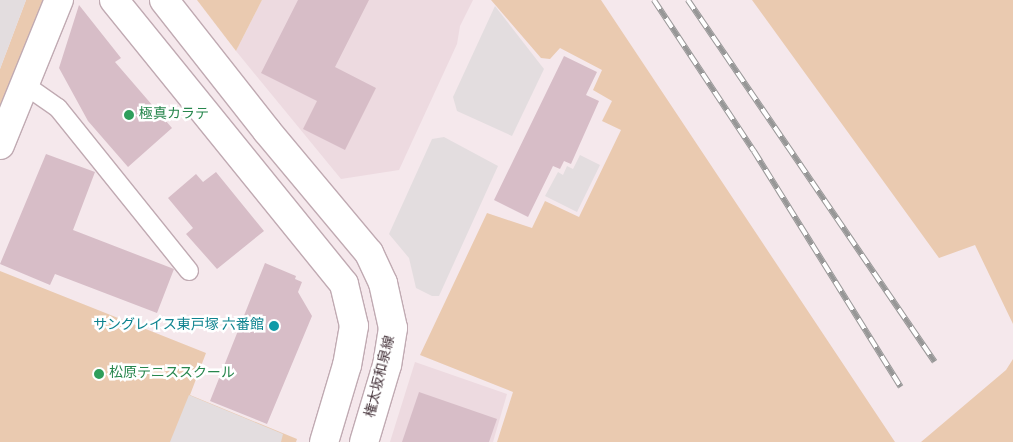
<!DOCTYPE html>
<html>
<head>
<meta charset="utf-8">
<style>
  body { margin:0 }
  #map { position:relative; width:1013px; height:442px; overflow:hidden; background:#f5e8ec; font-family:Overpass,"Noto Sans JP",sans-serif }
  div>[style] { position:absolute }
  .residential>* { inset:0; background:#eddae0 }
  .green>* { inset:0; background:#eacab0 }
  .parking>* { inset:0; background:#e3dddf }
  .building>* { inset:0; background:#d7bdc7 }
  .roads { filter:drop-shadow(1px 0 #c0aab2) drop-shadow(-1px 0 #c0aab2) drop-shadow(0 1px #c0aab2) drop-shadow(0 -1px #c0aab2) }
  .service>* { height:18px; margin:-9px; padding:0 9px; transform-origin:9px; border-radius:9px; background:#fff }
  .tertiary>* { height:28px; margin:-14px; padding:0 14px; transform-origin:14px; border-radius:14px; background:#fff }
  .rail>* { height:5.5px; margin-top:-2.75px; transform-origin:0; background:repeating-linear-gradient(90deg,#fff 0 11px,#979797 0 22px); box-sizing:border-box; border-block:1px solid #979797 }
  .dots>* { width:14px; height:14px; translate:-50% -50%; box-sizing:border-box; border:2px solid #fff; border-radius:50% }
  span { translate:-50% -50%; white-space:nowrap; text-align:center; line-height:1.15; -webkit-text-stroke:5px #fff; paint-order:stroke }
  .leisure-label { font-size:14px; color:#27864d }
  .left { translate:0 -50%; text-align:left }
  .culture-label { font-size:14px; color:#0d838f }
  .right { translate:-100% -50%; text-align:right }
  .street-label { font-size:14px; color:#48363d }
</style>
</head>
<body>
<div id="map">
  <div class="residential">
    <div style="clip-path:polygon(262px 0,473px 0,460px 26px,457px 44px,399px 170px,341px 179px,236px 51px)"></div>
    <div style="clip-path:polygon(415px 362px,507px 394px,493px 442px,390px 442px)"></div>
  </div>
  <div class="green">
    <div style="clip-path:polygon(26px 0,44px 0,0 112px,0 69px)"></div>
    <div style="clip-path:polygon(197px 0,262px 0,236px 51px)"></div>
    <div style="clip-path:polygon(491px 0,601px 0,895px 442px,497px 442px,513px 392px,420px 355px,487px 213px,532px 228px,545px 201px,579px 217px,621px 130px,602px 121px,612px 101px,593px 90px,602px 70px,560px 48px,550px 59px,541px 58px)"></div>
    <div style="clip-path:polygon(752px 0,1013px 0,1013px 324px,975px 245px,939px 258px)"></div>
    <div style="clip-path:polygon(0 271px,206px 353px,190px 395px,297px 439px,296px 442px,0 442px)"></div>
    <div style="clip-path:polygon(1013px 359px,1013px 442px,921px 442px,1006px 370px)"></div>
  </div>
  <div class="parking">
    <div style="clip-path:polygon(0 0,26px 0,0 69px)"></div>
    <div style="clip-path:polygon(495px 6px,544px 69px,512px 136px,457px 111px,453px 97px)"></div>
    <div style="clip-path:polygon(444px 137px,498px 166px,439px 296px,432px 296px,416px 288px,409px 258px,389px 234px,432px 139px)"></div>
    <div style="clip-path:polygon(580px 155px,600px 165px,577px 212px,545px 196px,558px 172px,563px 175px,567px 166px,573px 169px)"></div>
    <div style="clip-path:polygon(189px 395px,283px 434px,281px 442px,170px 442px)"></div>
  </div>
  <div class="building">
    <div style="clip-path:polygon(298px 0,369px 0,335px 67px,376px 88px,345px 150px,303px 129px,317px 101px,261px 73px)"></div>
    <div style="clip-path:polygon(79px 5px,121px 58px,115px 62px,172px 128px,128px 167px,88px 121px,59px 68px)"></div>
    <div style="clip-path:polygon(564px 56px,597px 72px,586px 95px,599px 101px,571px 164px,564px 161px,560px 169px,553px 166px,528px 217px,494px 200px)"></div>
    <div style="clip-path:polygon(46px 154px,95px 172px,73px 230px,174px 269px,157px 313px,55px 274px,50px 285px,0 264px)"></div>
    <div style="clip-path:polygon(216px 172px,264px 231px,217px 269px,186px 234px,193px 228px,168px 198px,196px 174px,203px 182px)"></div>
    <div style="clip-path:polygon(265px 263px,296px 276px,295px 279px,302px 282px,298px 292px,312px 316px,267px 424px,210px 401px)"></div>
    <div style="clip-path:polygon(419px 392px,497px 419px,489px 442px,402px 442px)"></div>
  </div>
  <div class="roads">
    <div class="service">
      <div style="left:25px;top:85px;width:40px;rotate:34.9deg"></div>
      <div style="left:58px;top:108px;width:209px;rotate:51.2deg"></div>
    </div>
    <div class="tertiary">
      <div style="left:114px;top:0;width:365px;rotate:51deg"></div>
      <div style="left:344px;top:284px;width:43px;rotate:76.6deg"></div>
      <div style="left:354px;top:326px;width:40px;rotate:100deg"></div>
      <div style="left:347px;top:365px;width:80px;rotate:106.6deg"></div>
      <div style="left:164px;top:0;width:167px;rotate:51.8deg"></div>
      <div style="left:267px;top:131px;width:159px;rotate:50.1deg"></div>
      <div style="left:369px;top:253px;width:33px;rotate:65deg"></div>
      <div style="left:383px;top:283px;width:46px;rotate:77.5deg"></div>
      <div style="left:393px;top:328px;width:37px;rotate:99deg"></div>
      <div style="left:387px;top:365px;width:80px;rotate:106.6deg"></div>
      <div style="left:0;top:145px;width:157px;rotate:-67.9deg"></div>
    </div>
  </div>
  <div class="rail">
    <div style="left:654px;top:0;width:181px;rotate:56.5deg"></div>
    <div style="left:754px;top:151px;width:278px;rotate:58.1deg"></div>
    <div style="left:688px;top:0;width:438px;rotate:55.7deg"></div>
  </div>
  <div class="dots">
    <div style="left:129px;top:115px;background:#2e9e5b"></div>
    <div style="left:274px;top:326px;background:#0f9aa8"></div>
    <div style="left:99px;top:374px;background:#2e9e5b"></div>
  </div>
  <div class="leisure-label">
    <span class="left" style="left:139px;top:115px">極真カラテ</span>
    <span class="left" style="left:109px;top:374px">松原テニススクール</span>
  </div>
  <div class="culture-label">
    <span class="right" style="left:264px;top:326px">サングレイス東戸塚 六番館</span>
  </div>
  <div class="street-label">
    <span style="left:381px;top:377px;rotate:-76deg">権太坂和泉線</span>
  </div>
</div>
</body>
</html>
